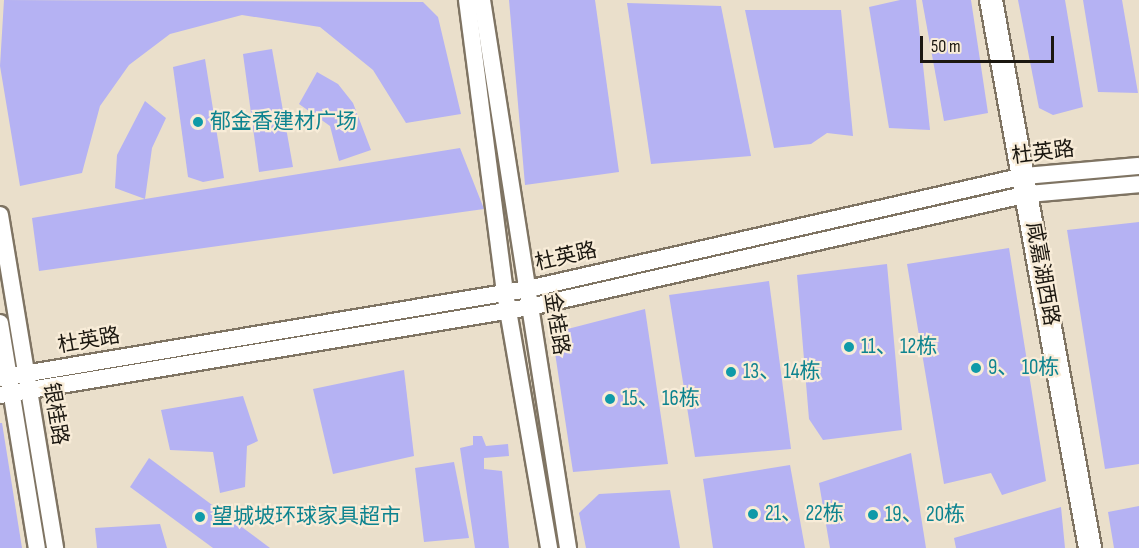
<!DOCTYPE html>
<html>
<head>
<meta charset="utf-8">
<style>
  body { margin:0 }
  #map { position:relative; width:1139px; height:548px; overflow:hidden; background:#eadfcb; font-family:"Sofia Sans Condensed","Noto Sans SC",sans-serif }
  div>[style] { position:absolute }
  .building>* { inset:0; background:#b5b2f3 }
  .roads { filter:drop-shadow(2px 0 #7f7463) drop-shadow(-2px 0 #7f7463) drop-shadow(0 2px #7f7463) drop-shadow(0 -2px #7f7463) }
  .street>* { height:16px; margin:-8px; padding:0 8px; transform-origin:8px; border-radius:8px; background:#fff }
  .secondary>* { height:22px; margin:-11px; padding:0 11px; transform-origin:11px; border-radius:11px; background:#fff }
  .dots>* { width:16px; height:16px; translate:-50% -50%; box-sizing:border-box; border:3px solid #f8ecd8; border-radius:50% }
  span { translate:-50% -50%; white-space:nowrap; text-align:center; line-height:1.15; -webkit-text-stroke:4.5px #f8ecd8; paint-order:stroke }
  .culture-label { font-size:21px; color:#0d838f }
  .left { translate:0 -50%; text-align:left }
  .street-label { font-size:21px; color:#1b1710 }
  .scale { position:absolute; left:920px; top:36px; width:134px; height:27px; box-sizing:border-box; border:3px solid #1b1710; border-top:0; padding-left:8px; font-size:18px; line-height:21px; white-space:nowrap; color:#1b1710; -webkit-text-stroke:4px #f8ecd8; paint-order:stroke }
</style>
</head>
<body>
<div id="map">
  <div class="building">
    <div style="clip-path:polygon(4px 0,423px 2px,438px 17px,461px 114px,406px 123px,373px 70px,320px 27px,242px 15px,170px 34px,129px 65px,100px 106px,82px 173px,20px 186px,0 66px)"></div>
    <div style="clip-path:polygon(509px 0,595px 0,619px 172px,525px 185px)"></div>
    <div style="clip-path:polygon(900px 0,916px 0,930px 130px,889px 128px,869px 7px)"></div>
    <div style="clip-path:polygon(922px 0,971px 0,988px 113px,944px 121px)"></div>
    <div style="clip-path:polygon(1018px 0,1065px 0,1083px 107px,1053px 115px,1039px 108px)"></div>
    <div style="clip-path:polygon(1083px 0,1122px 0,1138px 93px,1098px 92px)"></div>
    <div style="clip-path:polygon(627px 3px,721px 6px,751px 156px,651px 164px)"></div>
    <div style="clip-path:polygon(745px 10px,841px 10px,853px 136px,827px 133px,811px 144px,774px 148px)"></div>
    <div style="clip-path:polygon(272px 49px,293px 167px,259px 172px,243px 54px)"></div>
    <div style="clip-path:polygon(205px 59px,224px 178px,203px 182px,188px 177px,173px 67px)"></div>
    <div style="clip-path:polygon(317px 72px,338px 84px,353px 103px,371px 150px,339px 161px,330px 126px,299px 104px)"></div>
    <div style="clip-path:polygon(145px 101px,166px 118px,152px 148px,145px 199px,460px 148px,484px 209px,39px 271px,32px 218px,145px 199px,115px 188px,117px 155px)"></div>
    <div style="clip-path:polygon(1139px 222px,1139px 464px,1105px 469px,1067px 230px)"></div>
    <div style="clip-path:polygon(1009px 248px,1046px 481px,1002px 495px,991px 473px,944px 484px,907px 264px)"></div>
    <div style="clip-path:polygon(887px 264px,902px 430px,823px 440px,809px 419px,797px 275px)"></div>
    <div style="clip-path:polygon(769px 281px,791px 449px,695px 457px,669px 295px)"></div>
    <div style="clip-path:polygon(645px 309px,668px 464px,573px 472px,552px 333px)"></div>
    <div style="clip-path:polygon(404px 370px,414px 456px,333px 474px,313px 389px)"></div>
    <div style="clip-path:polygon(243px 396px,258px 441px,247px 446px,245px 487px,220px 493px,213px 452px,170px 450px,161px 410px)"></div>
    <div style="clip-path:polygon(0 423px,2px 423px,22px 548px,0 548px)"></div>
    <div style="clip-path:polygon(473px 436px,482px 436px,486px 446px,508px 444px,509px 456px,484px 458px,484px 469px,502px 471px,509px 548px,475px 548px,460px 448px,473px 445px)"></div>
    <div style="clip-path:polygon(911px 453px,926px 548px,830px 548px,819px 483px)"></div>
    <div style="clip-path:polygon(149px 458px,270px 548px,213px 548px,130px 487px)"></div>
    <div style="clip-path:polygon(454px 462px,469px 538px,424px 542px,415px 468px)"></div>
    <div style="clip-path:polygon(790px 465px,805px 548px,713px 548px,703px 479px)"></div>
    <div style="clip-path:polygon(670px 490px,680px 548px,586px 548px,579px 513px,599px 494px)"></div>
    <div style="clip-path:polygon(1139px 506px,1139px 548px,1114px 548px,1108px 512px)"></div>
    <div style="clip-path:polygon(1061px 507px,1065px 548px,956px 548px,954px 538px)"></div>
    <div style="clip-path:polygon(160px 524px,167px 548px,97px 548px,95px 528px)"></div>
  </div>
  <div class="roads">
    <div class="street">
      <div style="left:467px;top:0;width:295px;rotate:82.6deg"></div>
      <div style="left:505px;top:293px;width:259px;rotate:80.2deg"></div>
      <div style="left:482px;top:0;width:555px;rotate:81.08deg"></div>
      <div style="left:0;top:215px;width:338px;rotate:80.6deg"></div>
      <div style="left:0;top:323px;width:228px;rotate:80.7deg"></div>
      <div style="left:0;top:378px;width:535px;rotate:-9.57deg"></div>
      <div style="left:528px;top:289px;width:509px;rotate:-12.83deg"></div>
      <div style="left:1024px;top:176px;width:115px;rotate:-5deg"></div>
      <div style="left:0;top:395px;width:537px;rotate:-9.43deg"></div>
      <div style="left:530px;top:307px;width:511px;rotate:-12.78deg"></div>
      <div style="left:1028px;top:194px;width:111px;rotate:-5.1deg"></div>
    </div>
    <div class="secondary">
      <div style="left:991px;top:0;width:557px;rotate:79.76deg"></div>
    </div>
  </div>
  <div class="dots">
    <div style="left:198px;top:122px;background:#0f9aa8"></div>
    <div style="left:849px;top:347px;background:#0f9aa8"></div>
    <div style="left:976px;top:368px;background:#0f9aa8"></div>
    <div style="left:731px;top:372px;background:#0f9aa8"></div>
    <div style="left:610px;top:399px;background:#0f9aa8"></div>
    <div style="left:753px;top:514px;background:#0f9aa8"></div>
    <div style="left:873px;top:515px;background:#0f9aa8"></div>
    <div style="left:200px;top:517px;background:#0f9aa8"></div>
  </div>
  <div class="culture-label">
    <span class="left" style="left:210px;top:122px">郁金香建材广场</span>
    <span class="left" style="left:861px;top:347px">11、 12栋</span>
    <span class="left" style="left:988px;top:368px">9、 10栋</span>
    <span class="left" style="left:743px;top:372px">13、 14栋</span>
    <span class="left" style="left:622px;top:399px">15、 16栋</span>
    <span class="left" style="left:765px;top:514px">21、 22栋</span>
    <span class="left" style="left:885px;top:515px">19、 20栋</span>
    <span class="left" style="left:212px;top:517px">望城坡环球家具超市</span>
  </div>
  <div class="street-label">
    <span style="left:1043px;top:153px;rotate:-7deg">杜英路</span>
    <span style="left:566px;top:257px;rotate:-13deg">杜英路</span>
    <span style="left:1042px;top:274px;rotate:80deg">咸嘉湖西路</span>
    <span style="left:556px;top:324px;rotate:81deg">金桂路</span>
    <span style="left:89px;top:341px;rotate:-10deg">杜英路</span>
    <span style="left:55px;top:414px;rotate:81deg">银桂路</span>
  </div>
  <div class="scale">50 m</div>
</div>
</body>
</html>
